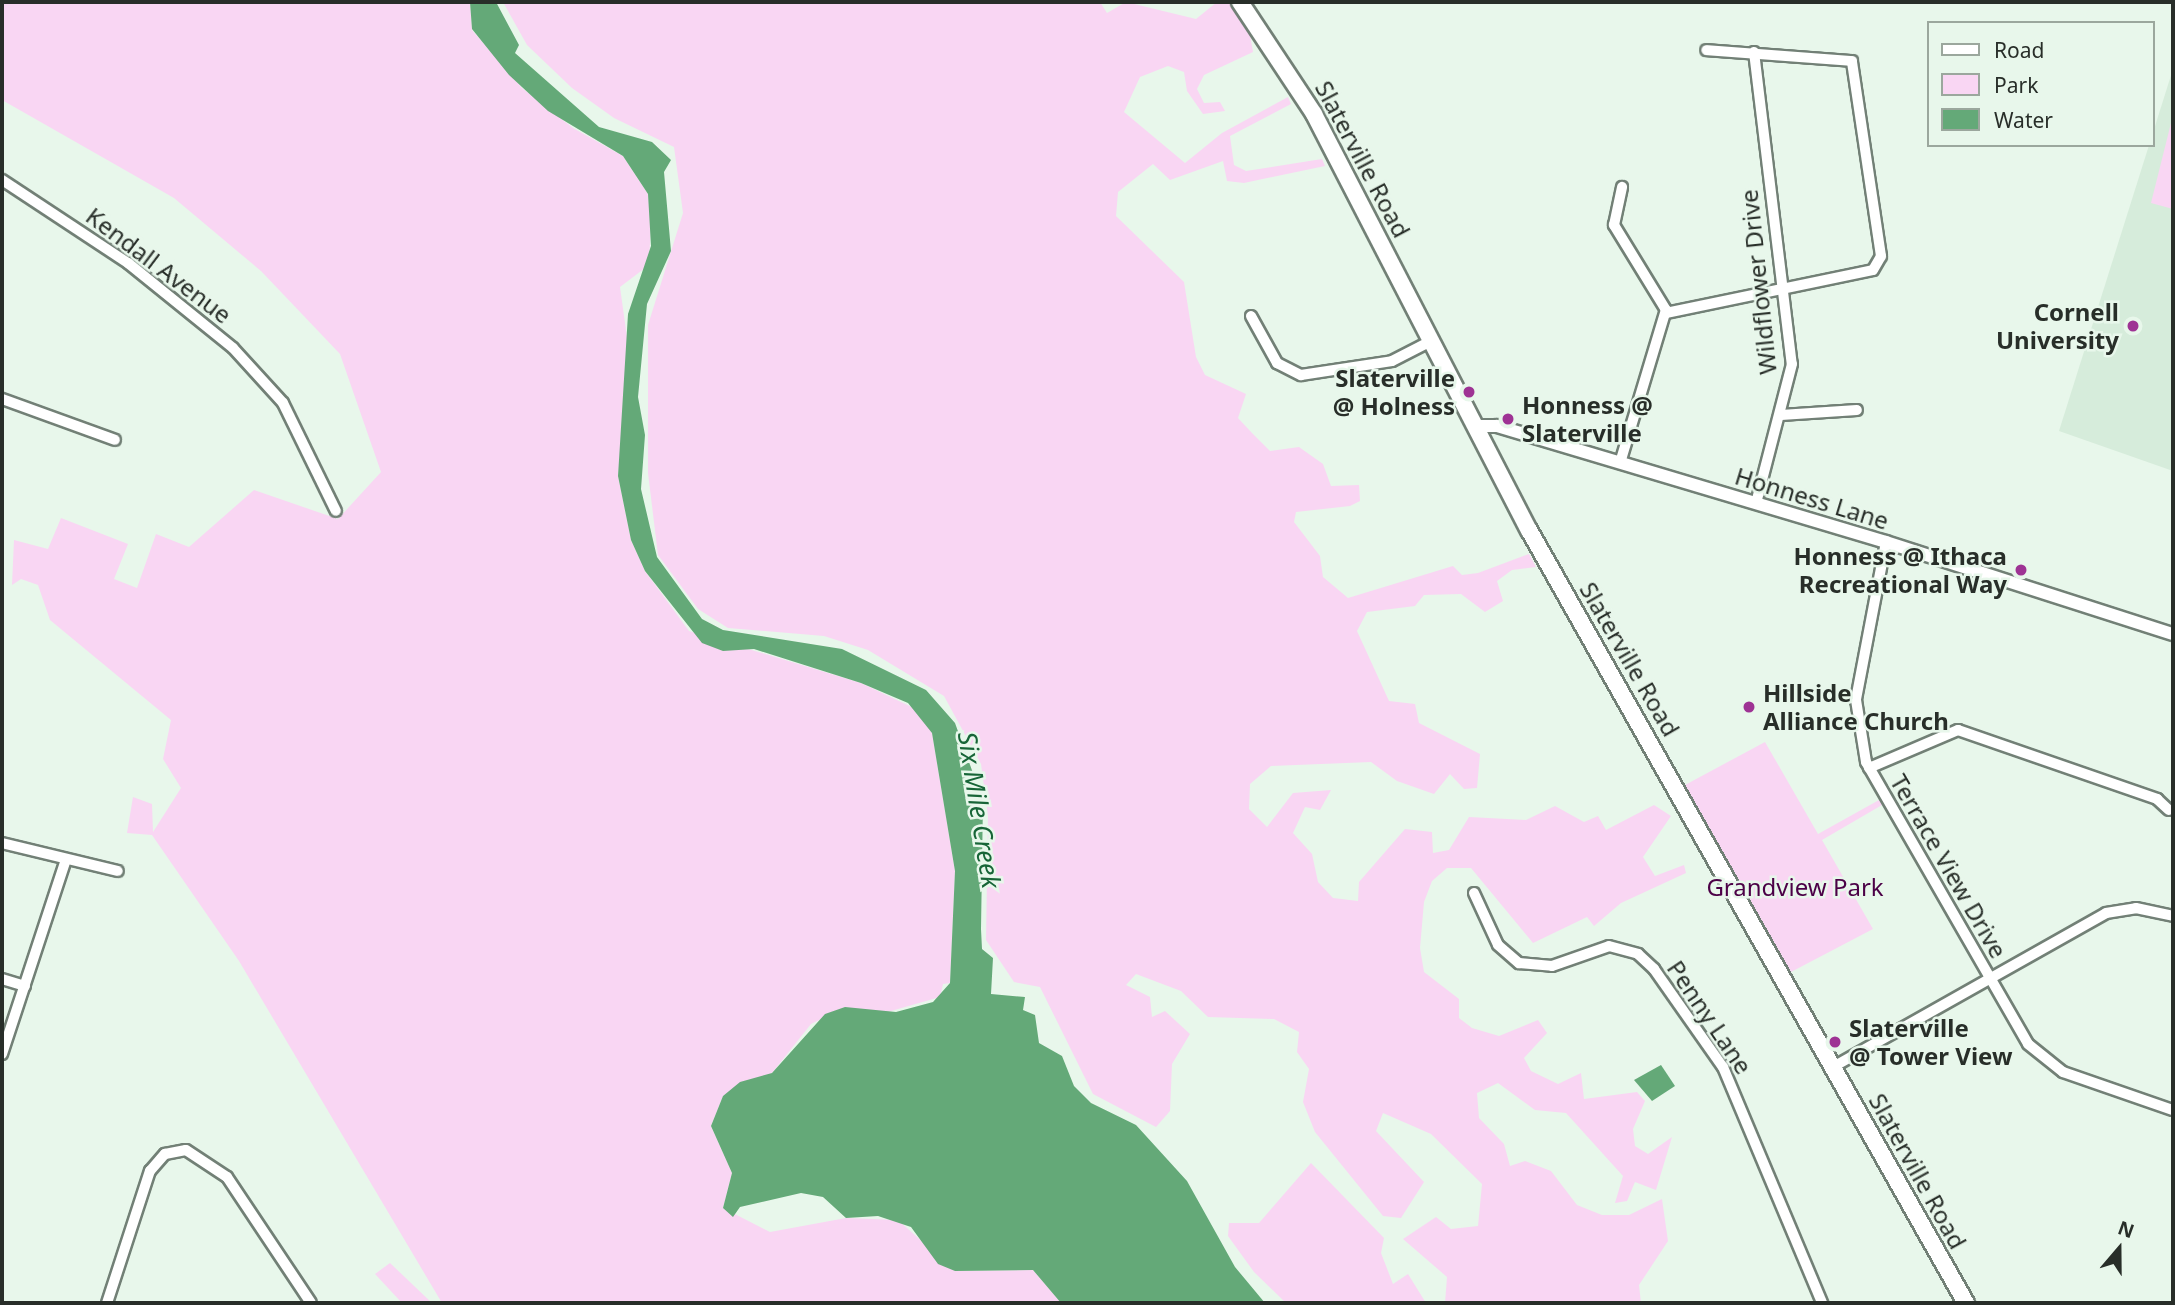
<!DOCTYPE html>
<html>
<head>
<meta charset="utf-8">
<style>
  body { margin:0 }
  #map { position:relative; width:2175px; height:1305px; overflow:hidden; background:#e8f7eb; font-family:"Noto Sans",sans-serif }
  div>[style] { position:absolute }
  .built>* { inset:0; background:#d6ecdb }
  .green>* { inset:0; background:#f9d6f3 }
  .water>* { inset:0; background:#64a978 }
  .roads { filter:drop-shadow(2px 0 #728076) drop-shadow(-2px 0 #728076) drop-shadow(0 2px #728076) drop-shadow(0 -2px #728076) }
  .minor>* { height:10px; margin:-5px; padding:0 5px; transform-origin:5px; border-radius:5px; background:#fff }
  .tertiary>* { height:12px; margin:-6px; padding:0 6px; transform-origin:6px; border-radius:6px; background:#fff }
  .trunk>* { height:16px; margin:-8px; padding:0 8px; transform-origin:8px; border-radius:8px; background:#fff }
  .dots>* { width:19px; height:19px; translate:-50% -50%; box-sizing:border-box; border:4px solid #e8f7eb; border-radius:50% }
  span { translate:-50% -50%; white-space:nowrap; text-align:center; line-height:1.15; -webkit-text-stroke:5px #e8f7eb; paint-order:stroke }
  .street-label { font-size:24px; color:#282e29 }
  .poi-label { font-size:24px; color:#282e29; font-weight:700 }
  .right { translate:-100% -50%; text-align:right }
  .left { translate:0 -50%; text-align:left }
  .park-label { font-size:24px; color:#4c0047 }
  .water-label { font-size:26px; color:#176537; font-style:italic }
  .frame { position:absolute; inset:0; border:4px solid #282e29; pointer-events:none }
  .legend { position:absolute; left:1927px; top:21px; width:228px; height:126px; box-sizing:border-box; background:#e8f7eb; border:2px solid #9ba79d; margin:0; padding:9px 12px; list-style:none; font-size:21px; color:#282e29 }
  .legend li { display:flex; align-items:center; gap:14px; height:35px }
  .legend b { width:35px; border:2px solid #9ba79d }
  .north { position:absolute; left:2084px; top:1214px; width:70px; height:70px; -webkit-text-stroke:5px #e8f7eb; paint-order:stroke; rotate:20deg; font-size:19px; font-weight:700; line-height:28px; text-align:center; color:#282e29 }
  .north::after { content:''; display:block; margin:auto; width:24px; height:32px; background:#282e29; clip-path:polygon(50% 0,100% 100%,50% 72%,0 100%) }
</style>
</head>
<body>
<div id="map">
  <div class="built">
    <div style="clip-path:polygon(2173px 69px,2173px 471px,2059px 431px)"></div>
  </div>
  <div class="green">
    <div style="clip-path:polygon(2px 2px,470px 2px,472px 30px,522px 88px,573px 128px,623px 156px,648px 194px,651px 219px,649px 265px,620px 287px,630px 359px,618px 476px,631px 540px,645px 571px,689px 631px,861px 683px,920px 711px,932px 733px,955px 871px,950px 983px,943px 984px,940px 997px,877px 1015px,845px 1007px,811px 1024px,772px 1073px,723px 1096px,711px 1126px,732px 1173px,723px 1208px,770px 1232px,846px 1218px,898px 1220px,955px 1271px,1033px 1270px,1061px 1303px,442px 1303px,239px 961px,152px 835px,127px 833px,133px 797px,152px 804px,153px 832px,181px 788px,163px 759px,171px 720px,50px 620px,38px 585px,21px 579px,12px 585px,14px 540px,48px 549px,61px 518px,128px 544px,114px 579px,137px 588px,156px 534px,189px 547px,254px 490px,338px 519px,381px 472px,340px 354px,261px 271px,174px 198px,2px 100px)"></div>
    <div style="clip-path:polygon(503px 2px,1100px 2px,1107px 13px,1126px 2px,1196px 19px,1217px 2px,1229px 2px,1249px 29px,1253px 52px,1204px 75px,1197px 89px,1204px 103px,1220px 102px,1225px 111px,1203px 114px,1187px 91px,1184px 72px,1168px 66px,1140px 77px,1124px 112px,1185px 163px,1222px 133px,1288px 97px,1291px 104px,1230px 136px,1234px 165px,1246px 171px,1322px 159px,1325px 166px,1244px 183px,1227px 181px,1223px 161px,1170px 180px,1153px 164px,1118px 192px,1116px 216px,1184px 282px,1196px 357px,1205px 375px,1246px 394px,1238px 418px,1252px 433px,1270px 451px,1299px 447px,1323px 464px,1331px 486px,1359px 485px,1360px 501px,1350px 506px,1296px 512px,1294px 522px,1320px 556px,1323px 577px,1348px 598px,1453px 566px,1462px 575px,1478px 573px,1529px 554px,1536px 567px,1512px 570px,1497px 581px,1503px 601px,1485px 612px,1461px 594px,1424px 595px,1415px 606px,1367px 612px,1357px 631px,1389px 701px,1415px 704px,1419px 723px,1480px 754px,1477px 788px,1464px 789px,1450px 774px,1434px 794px,1397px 781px,1371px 762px,1271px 766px,1250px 784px,1249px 809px,1267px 827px,1293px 793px,1331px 790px,1320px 810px,1305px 807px,1293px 833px,1312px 854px,1318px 882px,1333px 898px,1358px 901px,1359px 882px,1405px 829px,1432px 832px,1433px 853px,1449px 850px,1469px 817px,1526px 820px,1555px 806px,1584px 822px,1598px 816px,1606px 830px,1654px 805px,1671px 816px,1643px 857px,1655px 876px,1684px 865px,1686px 873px,1621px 903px,1594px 926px,1587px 917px,1533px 943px,1471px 868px,1447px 868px,1432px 881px,1424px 902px,1420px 948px,1424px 972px,1459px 999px,1459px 1018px,1472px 1028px,1499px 1036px,1538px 1020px,1547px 1033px,1524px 1058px,1531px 1071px,1558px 1084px,1581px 1073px,1584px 1099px,1637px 1092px,1645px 1101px,1633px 1129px,1635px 1146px,1648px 1154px,1672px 1137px,1656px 1190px,1635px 1182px,1627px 1201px,1615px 1203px,1623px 1176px,1566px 1113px,1535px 1110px,1498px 1083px,1477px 1093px,1479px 1118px,1504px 1144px,1510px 1166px,1525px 1161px,1551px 1171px,1577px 1205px,1602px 1215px,1629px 1215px,1662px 1199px,1668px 1241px,1639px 1285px,1641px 1303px,1445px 1303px,1447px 1277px,1403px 1239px,1436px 1217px,1451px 1229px,1478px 1226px,1482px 1184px,1431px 1134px,1383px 1113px,1376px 1131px,1424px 1182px,1401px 1218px,1383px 1216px,1315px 1132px,1303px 1102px,1309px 1069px,1297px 1052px,1299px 1032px,1274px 1019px,1208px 1017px,1181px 991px,1136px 974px,1126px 985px,1150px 997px,1152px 1017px,1165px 1011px,1190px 1034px,1172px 1064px,1170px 1111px,1156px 1127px,1093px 1094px,1040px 987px,1014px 982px,986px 940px,988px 816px,981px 764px,944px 696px,868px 650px,824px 636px,728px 628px,698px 609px,658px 555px,648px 473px,648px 325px,683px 213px,674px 147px,614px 118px,572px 88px,527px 45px)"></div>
    <div style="clip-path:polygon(2173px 115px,2173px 209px,2151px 203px)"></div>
    <div style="clip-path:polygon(1765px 742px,1818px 834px,1879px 800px,1882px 805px,1822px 840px,1873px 929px,1791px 972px,1685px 785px)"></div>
    <div style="clip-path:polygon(1311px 1163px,1384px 1238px,1381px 1253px,1393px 1284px,1408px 1274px,1426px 1303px,1286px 1303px,1254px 1272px,1228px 1236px,1229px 1223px,1259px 1223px)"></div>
    <div style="clip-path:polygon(390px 1263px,432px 1303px,402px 1303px,375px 1274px)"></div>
  </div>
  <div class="water">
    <div style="clip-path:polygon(470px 2px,496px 2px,519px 45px,515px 53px,599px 127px,652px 142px,671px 160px,664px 172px,671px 251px,647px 304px,638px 397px,645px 435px,641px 489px,657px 557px,702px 619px,723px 630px,842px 649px,926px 690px,955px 723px,983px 801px,981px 929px,982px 949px,993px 958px,991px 994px,1025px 997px,1023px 1010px,1035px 1015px,1039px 1043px,1062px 1056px,1074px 1086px,1091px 1103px,1136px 1125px,1187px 1181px,1235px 1267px,1265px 1303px,1061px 1303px,1033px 1270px,955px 1271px,938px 1264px,911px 1227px,878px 1216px,846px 1218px,823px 1197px,801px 1193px,740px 1207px,733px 1217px,723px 1208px,732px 1173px,711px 1126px,723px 1096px,740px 1082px,772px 1073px,825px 1014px,845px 1007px,896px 1012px,933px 1002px,950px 983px,955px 871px,932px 733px,908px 703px,861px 683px,754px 649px,723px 651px,702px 643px,645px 571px,631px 540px,618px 476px,628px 314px,651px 246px,648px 194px,623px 156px,548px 111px,509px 75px,472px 29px)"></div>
    <div style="clip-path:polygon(1661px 1065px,1675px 1086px,1652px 1101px,1634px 1080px)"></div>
  </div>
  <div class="roads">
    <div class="minor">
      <div style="left:1754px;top:52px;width:314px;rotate:83.1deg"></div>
      <div style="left:1792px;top:364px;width:144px;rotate:104.5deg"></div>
      <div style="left:2px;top:180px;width:151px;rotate:33.4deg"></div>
      <div style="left:128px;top:263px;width:135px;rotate:39deg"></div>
      <div style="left:233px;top:348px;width:74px;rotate:47.7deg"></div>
      <div style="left:283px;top:403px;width:120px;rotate:63.9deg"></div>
      <div style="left:1666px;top:313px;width:211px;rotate:-11.7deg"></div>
      <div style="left:1873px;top:270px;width:16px;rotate:-60deg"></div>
      <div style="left:1881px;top:256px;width:197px;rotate:-98.5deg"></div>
      <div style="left:1852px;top:61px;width:146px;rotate:-175.7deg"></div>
      <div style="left:1251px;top:316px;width:54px;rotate:61deg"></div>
      <div style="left:1277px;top:363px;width:27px;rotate:27deg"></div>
      <div style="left:1301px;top:375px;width:92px;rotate:-8.7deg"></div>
      <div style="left:1392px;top:361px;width:46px;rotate:-27.1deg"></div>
      <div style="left:2px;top:399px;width:120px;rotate:19.9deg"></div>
      <div style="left:1781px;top:415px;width:76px;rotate:-3.8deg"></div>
      <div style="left:1620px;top:463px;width:160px;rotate:-73.3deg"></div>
      <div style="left:1666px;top:310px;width:100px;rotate:-121.5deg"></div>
      <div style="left:1614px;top:225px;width:39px;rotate:-78deg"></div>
      <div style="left:1886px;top:542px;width:161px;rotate:100.8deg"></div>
      <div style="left:1856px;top:700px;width:63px;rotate:80.8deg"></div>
      <div style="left:1866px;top:762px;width:325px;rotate:60.1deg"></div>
      <div style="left:2028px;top:1044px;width:45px;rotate:38.7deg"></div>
      <div style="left:2063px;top:1072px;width:116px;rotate:19.1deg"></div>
      <div style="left:1869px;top:768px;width:97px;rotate:-23.1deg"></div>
      <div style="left:1958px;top:730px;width:211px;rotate:19.1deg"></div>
      <div style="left:2157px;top:799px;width:16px;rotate:43deg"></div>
      <div style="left:2px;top:843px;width:119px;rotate:13.6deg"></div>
      <div style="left:1474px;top:893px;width:57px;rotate:65.2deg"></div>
      <div style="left:1498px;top:945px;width:28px;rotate:41deg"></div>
      <div style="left:1519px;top:963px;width:33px;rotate:5deg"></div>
      <div style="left:1552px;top:966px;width:60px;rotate:-19.3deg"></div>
      <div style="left:1609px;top:946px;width:30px;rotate:15deg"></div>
      <div style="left:1638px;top:954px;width:22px;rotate:43deg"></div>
      <div style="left:1654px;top:969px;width:120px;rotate:54.9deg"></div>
      <div style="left:1723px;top:1067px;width:256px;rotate:67.2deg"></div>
      <div style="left:2px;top:979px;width:24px;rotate:17deg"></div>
      <div style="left:2px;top:1054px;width:205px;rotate:-71.8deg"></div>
      <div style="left:1833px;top:1067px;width:313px;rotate:-29.4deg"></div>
      <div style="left:2106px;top:913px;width:30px;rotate:-9deg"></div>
      <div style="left:2136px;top:908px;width:38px;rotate:12deg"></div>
      <div style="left:107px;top:1303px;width:139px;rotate:-72deg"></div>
      <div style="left:150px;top:1171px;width:23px;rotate:-49deg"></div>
      <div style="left:165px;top:1154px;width:21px;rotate:-11deg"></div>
      <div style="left:186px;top:1150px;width:49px;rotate:33.4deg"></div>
      <div style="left:227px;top:1177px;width:151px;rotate:56.3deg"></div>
    </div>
    <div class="tertiary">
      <div style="left:1476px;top:426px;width:21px"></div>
      <div style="left:1497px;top:426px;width:406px;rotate:16.6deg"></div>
      <div style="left:1886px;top:542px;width:301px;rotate:17.8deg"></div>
    </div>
    <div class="trunk">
      <div style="left:1240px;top:2px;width:134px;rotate:56.5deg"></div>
      <div style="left:1314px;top:114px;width:468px;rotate:62.7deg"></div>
      <div style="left:1529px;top:530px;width:888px;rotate:60.52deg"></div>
    </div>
  </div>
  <div class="dots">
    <div style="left:2133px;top:326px;background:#9e3394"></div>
    <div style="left:1469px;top:392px;background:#9e3394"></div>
    <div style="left:1508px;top:419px;background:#9e3394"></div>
    <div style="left:2021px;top:570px;background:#9e3394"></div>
    <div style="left:1749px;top:707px;background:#9e3394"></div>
    <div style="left:1835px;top:1042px;background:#9e3394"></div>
  </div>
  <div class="street-label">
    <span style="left:1363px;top:159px;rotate:62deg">Slaterville Road</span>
    <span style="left:159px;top:265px;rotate:37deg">Kendall Avenue</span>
    <span style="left:1758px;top:282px;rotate:-96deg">Wildflower Drive</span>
    <span style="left:1812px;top:498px;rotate:17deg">Honness Lane</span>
    <span style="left:1630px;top:659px;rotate:60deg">Slaterville Road</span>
    <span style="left:1949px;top:866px;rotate:60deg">Terrace View Drive</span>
    <span style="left:1710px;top:1017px;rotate:56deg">Penny Lane</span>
    <span style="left:1918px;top:1171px;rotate:61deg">Slaterville Road</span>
  </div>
  <div class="poi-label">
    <span class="right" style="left:2119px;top:326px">Cornell<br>University</span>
    <span class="right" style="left:1455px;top:392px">Slaterville<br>@ Holness</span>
    <span class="left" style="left:1522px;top:419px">Honness @<br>Slaterville</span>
    <span class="right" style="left:2007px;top:570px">Honness @ Ithaca<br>Recreational Way</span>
    <span class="left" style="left:1763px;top:707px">Hillside<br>Alliance Church</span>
    <span class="left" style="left:1849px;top:1042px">Slaterville<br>@ Tower View</span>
  </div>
  <div class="park-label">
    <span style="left:1795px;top:887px">Grandview Park</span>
  </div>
  <div class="water-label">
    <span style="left:979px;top:810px;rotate:81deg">Six Mile Creek</span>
  </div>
  <div class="frame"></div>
  <ul class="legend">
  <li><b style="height:9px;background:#fff"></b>Road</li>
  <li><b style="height:19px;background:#f9d6f3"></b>Park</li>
  <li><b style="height:19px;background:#64a978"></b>Water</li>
  </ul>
  <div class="north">N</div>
</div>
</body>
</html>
